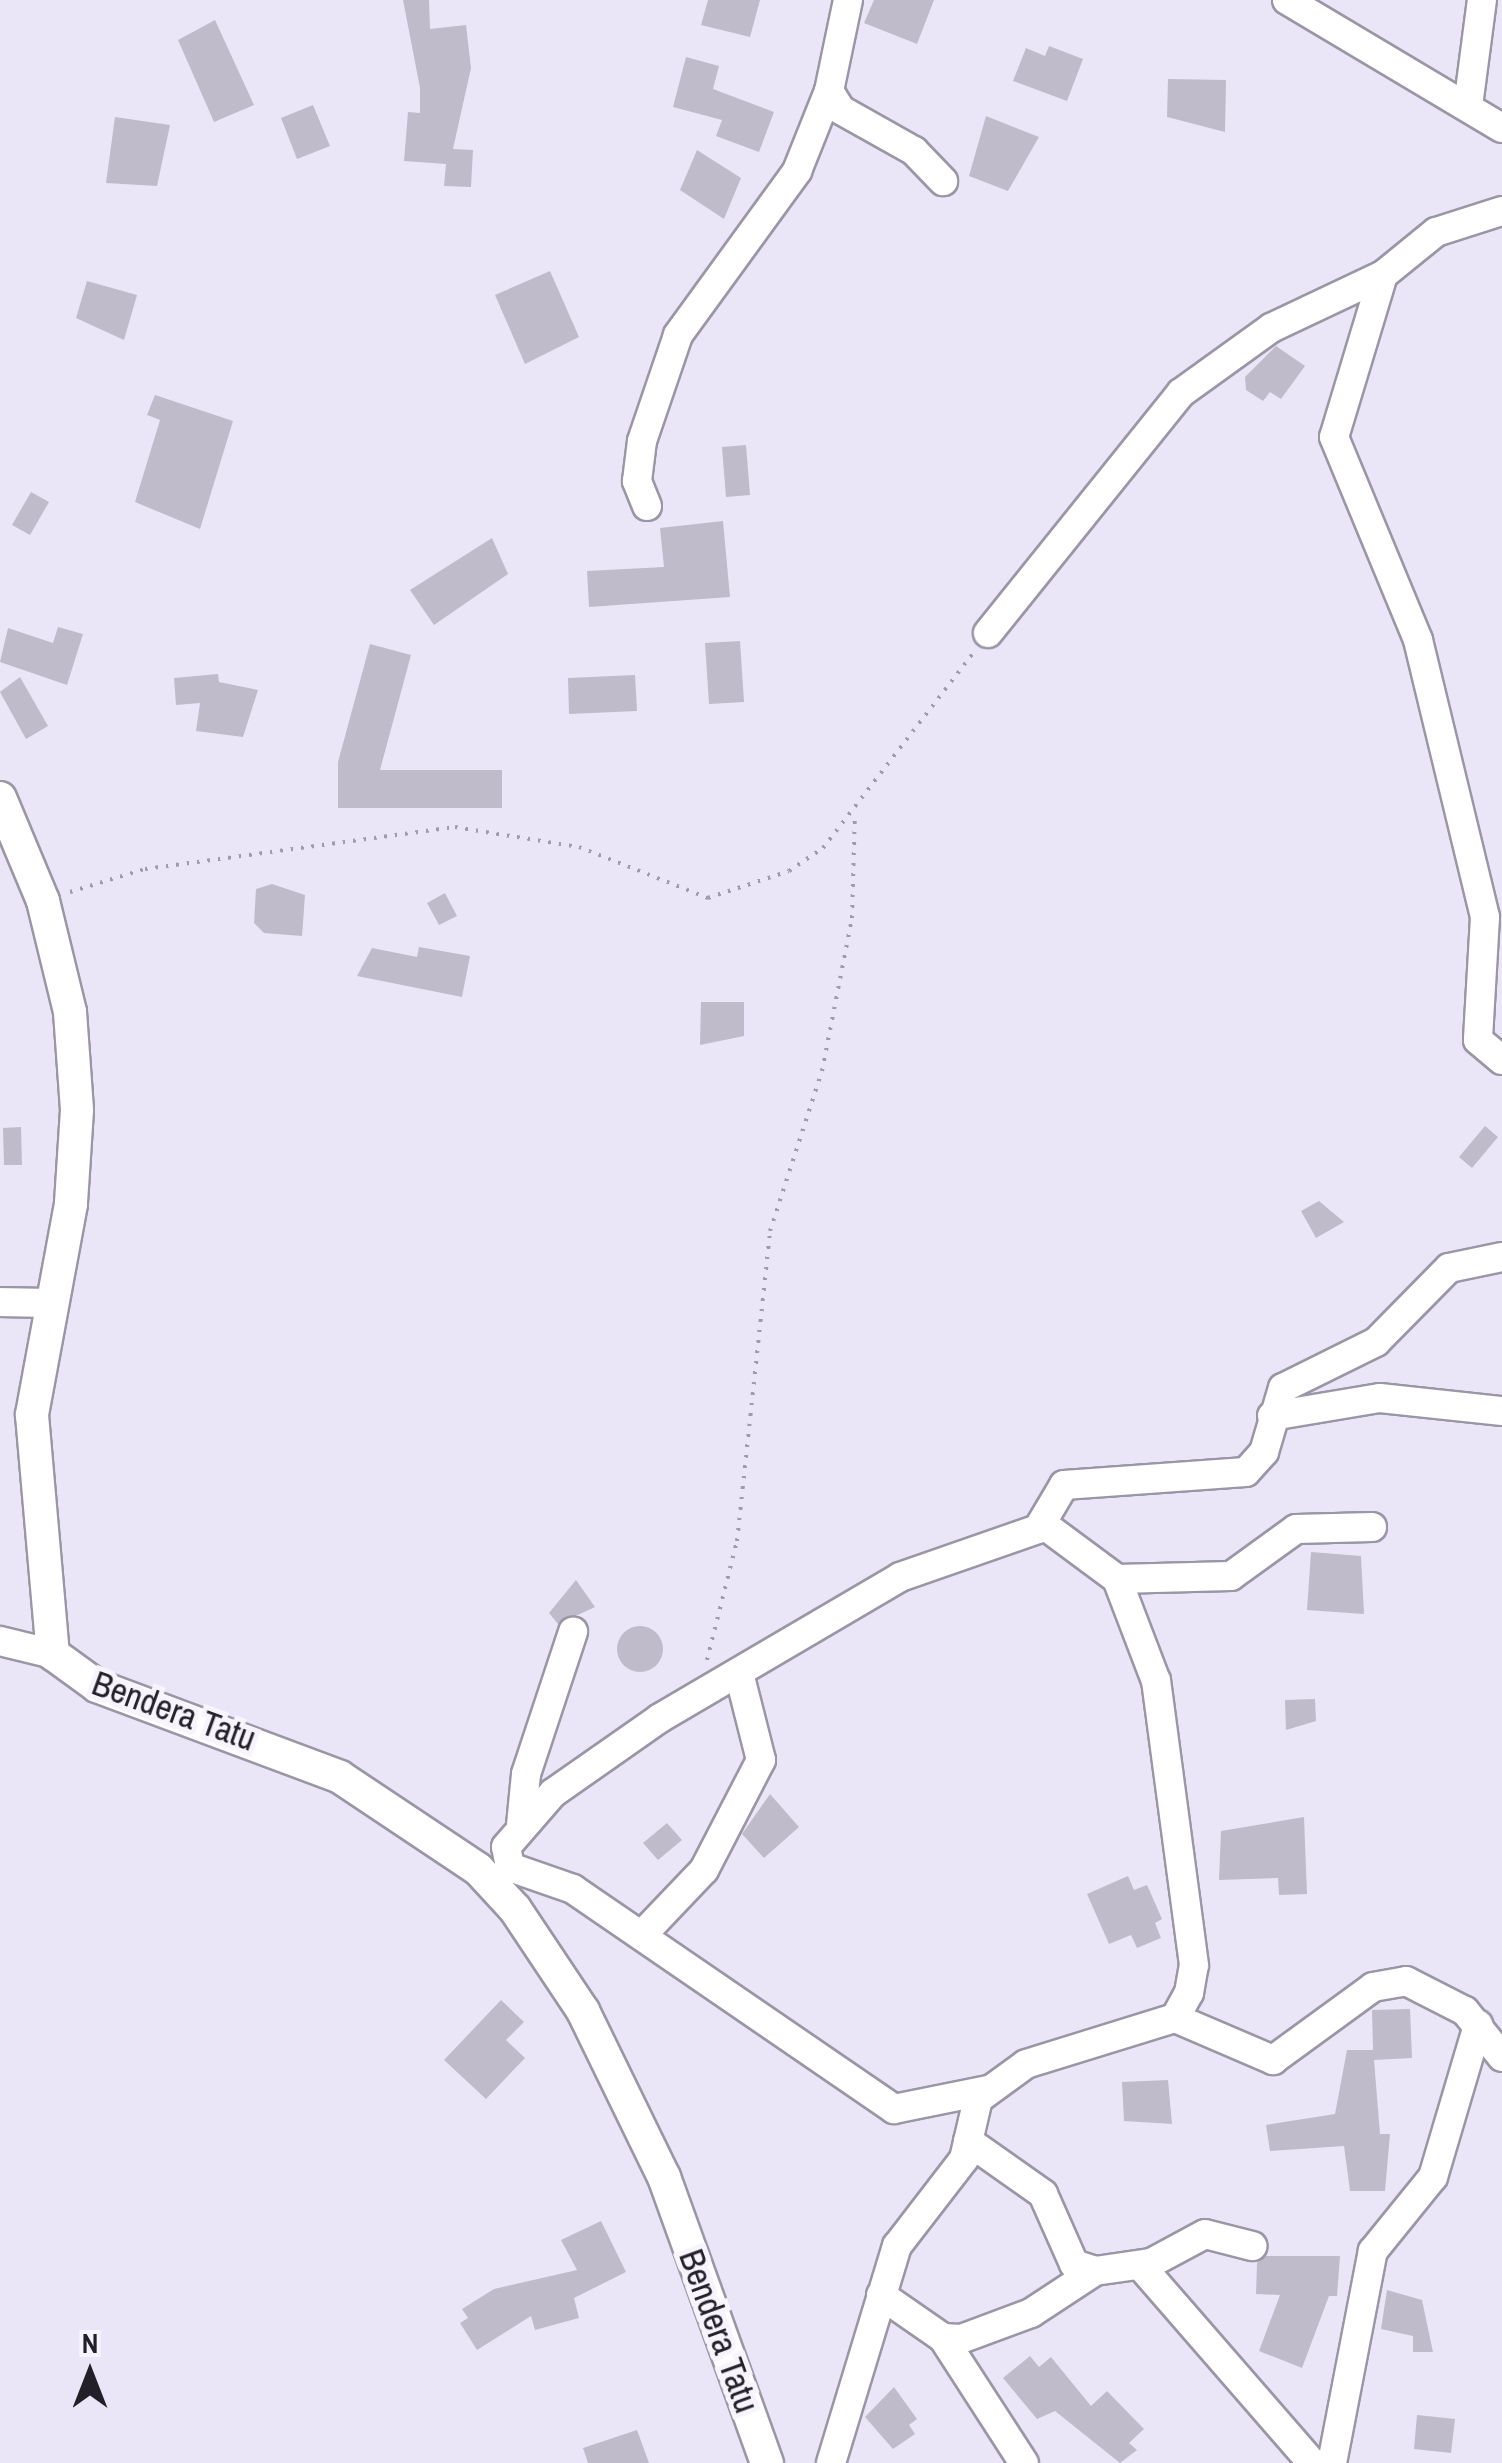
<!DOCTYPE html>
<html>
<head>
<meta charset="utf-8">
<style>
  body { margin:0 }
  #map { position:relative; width:1502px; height:2463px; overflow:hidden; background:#ebe6f7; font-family:"Archivo Narrow",sans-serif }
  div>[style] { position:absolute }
  .building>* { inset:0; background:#c0bbcb }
  .round { border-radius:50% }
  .path>* { height:4px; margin-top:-2px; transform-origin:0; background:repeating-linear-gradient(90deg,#9f9ba8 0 2.5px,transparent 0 10.5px) }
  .roads { filter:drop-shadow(2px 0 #9b96a5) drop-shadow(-2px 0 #9b96a5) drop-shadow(0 2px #9b96a5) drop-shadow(0 -2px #9b96a5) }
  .minor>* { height:28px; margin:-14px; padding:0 14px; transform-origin:14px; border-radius:14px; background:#fff }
  .major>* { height:32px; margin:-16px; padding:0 16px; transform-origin:16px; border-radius:16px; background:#fff }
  span { translate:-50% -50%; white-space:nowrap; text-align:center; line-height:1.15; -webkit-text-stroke:10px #f8f4fe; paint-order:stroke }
  .street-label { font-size:35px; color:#222026 }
  .north { position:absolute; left:40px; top:2323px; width:100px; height:100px; -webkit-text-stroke:8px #f8f4fe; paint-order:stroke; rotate:0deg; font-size:28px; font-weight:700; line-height:40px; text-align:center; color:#222026 }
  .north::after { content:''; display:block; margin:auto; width:35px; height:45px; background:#222026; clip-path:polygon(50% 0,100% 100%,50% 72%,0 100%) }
</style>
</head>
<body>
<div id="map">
  <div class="building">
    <div style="clip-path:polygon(403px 0,429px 0,430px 29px,466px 25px,471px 68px,453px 149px,473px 150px,471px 187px,444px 186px,446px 164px,404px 161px,408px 112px,420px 113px,420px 88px)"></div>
    <div style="clip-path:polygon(708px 0,760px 0,750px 37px,701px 25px)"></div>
    <div style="clip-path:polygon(874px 0,934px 0,917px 44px,864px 23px)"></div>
    <div style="clip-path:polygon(215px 20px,254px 105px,214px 122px,178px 40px)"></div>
    <div style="clip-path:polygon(1049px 46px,1083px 59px,1067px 101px,1013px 81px,1026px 48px,1045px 56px)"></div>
    <div style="clip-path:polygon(686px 57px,719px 66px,713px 89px,774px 112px,759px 152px,716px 136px,722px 120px,673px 107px)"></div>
    <div style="clip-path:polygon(1168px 79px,1226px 80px,1225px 132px,1167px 117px)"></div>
    <div style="clip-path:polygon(313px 105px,330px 146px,297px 159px,281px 118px)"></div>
    <div style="clip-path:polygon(986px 116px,1039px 137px,1008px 191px,969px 176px)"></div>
    <div style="clip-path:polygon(115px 117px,170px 125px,157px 186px,106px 183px)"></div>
    <div style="clip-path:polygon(697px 150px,741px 178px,724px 219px,680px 190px)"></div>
    <div style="clip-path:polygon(550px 271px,579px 337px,525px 364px,495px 295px)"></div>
    <div style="clip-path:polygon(87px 281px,137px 295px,124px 340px,76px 318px)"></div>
    <div style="clip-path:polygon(1276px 346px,1305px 366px,1281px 399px,1270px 392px,1263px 401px,1246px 390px,1245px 377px)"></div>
    <div style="clip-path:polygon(155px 395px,233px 421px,200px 529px,135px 502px,160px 420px,147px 415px)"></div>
    <div style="clip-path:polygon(746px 445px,750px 495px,726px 497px,722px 447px)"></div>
    <div style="clip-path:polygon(31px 492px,49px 502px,30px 535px,12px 525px)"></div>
    <div style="clip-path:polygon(723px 521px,730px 597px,589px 607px,587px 571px,664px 567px,660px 528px)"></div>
    <div style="clip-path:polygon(492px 538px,508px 574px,434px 625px,410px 590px)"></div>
    <div style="clip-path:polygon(58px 627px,83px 634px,67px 685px,0 662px,8px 628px,53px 643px)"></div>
    <div style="clip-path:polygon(740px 641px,744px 702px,709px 704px,705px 643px)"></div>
    <div style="clip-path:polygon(370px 644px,411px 655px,380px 770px,502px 770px,502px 808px,338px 808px,338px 762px)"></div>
    <div style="clip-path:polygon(218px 674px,219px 682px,258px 690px,243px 737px,196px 731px,200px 703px,176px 705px,174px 678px)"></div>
    <div style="clip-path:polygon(635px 675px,637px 711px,569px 714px,568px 678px)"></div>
    <div style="clip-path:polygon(20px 677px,48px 726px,26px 739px,0 692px)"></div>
    <div style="clip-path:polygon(272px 884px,305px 895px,302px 936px,264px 933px,254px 923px,256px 889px)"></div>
    <div style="clip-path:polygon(445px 893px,457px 916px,439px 925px,427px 903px)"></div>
    <div style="clip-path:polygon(419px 947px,470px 956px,462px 997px,357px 976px,372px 948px,417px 957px)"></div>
    <div style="clip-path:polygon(701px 1002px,744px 1002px,744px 1036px,700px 1045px)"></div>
    <div style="clip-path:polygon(1485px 1126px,1498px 1137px,1472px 1168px,1459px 1157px)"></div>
    <div style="clip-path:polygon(21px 1127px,22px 1165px,4px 1165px,3px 1128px)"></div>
    <div style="clip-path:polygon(1319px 1201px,1344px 1222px,1316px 1238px,1301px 1211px)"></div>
    <div style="clip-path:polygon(1311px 1552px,1361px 1556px,1364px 1614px,1307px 1610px)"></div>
    <div style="clip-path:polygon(576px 1580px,595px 1607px,558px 1624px,549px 1613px)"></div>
    <div class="round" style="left:617px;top:1626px;width:46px;height:46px"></div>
    <div style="clip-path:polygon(1315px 1699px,1316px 1721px,1286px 1730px,1285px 1700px)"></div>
    <div style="clip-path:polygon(770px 1794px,799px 1827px,764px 1858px,742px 1834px)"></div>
    <div style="clip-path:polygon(1304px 1817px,1307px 1894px,1279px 1895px,1278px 1878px,1219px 1880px,1221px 1831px)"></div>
    <div style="clip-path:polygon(667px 1823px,682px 1840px,658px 1860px,643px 1843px)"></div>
    <div style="clip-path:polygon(1128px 1876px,1134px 1890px,1147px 1885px,1162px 1919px,1155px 1923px,1161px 1938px,1137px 1948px,1131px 1935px,1109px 1944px,1087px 1894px)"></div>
    <div style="clip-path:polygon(501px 2000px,524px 2022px,506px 2040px,525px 2058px,486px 2099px,444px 2060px)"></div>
    <div style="clip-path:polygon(1410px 2009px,1412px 2058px,1374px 2060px,1380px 2134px,1390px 2134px,1385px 2191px,1350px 2191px,1344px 2146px,1270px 2151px,1266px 2125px,1335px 2114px,1347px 2050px,1373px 2050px,1372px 2010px)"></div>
    <div style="clip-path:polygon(1168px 2080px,1172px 2124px,1124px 2121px,1122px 2082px)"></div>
    <div style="clip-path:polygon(601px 2221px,626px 2272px,574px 2298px,579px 2318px,535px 2330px,531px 2316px,477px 2350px,460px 2323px,468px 2318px,462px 2309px,494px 2289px,577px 2270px,561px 2240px)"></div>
    <div style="clip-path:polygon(1266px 2256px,1340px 2256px,1337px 2296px,1329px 2296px,1302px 2368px,1259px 2351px,1280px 2295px,1256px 2294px,1257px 2263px)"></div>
    <div style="clip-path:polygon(1387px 2290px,1422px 2300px,1433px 2352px,1413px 2352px,1413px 2336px,1381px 2329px)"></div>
    <div style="clip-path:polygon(1030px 2356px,1039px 2367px,1051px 2357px,1091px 2406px,1107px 2391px,1144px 2429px,1129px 2443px,1137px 2450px,1120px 2463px,1055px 2411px,1037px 2419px,1003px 2378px)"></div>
    <div style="clip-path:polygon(894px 2387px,917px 2419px,909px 2425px,915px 2434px,893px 2449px,865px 2417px)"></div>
    <div style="clip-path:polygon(1417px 2415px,1455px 2419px,1451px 2453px,1414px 2449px)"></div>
    <div style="clip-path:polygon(637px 2430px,649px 2463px,588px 2463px,583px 2448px)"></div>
  </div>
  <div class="path">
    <div style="left:70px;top:892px;width:78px;rotate:-17deg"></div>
    <div style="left:145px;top:869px;width:313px;rotate:-7.7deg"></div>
    <div style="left:455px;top:827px;width:126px;rotate:9.2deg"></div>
    <div style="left:579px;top:847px;width:139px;rotate:21.6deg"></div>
    <div style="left:708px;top:898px;width:85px;rotate:-18.4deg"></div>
    <div style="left:789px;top:871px;width:41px;rotate:-34.1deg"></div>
    <div style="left:823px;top:848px;width:246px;rotate:-52.4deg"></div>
    <div style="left:707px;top:1660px;width:123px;rotate:-75.9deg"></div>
    <div style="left:737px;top:1541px;width:312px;rotate:-83.9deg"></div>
    <div style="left:770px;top:1231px;width:168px;rotate:-72deg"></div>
    <div style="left:822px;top:1071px;width:156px;rotate:-78.9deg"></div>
    <div style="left:852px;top:918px;width:105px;rotate:-88.4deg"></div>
  </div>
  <div class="roads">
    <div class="minor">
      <div style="left:1287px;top:0;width:250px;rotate:30.8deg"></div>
      <div style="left:829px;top:91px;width:22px;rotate:58deg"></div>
      <div style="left:841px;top:110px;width:84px;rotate:29.3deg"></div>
      <div style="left:914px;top:151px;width:42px;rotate:46deg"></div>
      <div style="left:1468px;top:106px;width:107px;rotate:-82.5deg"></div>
      <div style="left:1383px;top:275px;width:169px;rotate:106.8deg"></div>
      <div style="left:1334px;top:437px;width:220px;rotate:67.5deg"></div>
      <div style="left:1418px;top:640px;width:285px;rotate:76.4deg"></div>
      <div style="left:1485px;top:917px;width:123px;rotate:93.3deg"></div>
      <div style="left:1478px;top:1040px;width:31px;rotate:40deg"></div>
      <div style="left:647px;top:506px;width:27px;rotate:-112deg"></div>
      <div style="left:637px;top:481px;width:40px;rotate:-82.9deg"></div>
      <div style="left:642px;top:441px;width:112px;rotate:-71.2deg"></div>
      <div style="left:678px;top:335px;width:203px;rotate:-54deg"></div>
      <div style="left:797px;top:171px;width:86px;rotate:-68.2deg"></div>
      <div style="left:829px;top:91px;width:93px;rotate:-78.2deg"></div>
      <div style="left:988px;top:633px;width:308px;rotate:-51.2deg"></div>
      <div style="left:1181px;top:393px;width:111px;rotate:-35.8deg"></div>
      <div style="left:1271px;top:328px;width:124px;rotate:-25.3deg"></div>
      <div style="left:1383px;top:275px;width:68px;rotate:-39.1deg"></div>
      <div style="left:1436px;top:232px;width:69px;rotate:-17.7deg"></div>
      <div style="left:0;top:1302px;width:49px;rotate:1.2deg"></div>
      <div style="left:1272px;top:1416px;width:109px;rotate:-9.5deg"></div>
      <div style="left:1380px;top:1398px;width:123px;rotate:6.1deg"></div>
      <div style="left:1117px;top:1579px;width:114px;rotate:-1.5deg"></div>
      <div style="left:1231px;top:1576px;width:80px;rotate:-35.9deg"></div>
      <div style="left:1296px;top:1529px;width:76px;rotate:-1.5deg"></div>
      <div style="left:0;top:1641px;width:55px;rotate:13.8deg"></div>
      <div style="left:521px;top:1825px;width:51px;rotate:-84.4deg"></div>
      <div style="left:526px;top:1774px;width:150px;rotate:-71.7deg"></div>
      <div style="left:642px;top:1935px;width:90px;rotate:-46.4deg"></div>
      <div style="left:704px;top:1870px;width:124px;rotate:-62.6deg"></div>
      <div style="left:761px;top:1760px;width:90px;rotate:-104.2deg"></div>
      <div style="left:1175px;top:2018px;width:107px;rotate:23.2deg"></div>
      <div style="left:1273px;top:2060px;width:124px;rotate:-36.1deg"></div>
      <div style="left:1373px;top:1987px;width:34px;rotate:-10deg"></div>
      <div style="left:1406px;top:1981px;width:66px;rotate:27deg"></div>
      <div style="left:1465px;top:2011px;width:59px;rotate:51.2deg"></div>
      <div style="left:988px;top:2090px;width:96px;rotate:168.6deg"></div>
      <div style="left:894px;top:2109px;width:389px;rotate:-145.6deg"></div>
      <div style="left:573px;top:1889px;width:67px;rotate:-160.8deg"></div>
      <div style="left:510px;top:1867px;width:20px;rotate:-101deg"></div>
      <div style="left:506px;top:1847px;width:72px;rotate:-49deg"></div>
      <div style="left:553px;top:1793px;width:131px;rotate:-35deg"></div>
      <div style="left:660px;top:1718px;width:278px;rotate:-30.4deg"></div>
      <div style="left:900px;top:1577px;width:146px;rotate:-19.2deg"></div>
      <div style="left:1038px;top:1529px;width:51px;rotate:-59.4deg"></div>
      <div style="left:1064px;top:1485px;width:182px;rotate:-4.1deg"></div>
      <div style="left:1246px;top:1472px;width:27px;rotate:-48deg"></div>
      <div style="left:1264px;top:1452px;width:67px;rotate:-73.5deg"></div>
      <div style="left:1283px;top:1388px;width:104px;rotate:-26.3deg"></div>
      <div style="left:1376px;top:1342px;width:104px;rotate:-45.4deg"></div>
      <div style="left:1449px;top:1268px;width:54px;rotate:-11.7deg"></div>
      <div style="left:968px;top:2141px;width:92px;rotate:35.2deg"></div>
      <div style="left:1043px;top:2194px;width:77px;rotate:66.1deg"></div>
      <div style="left:1074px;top:2264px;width:22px;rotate:18deg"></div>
      <div style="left:1095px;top:2271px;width:57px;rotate:-8.1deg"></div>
      <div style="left:1151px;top:2263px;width:61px;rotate:-28.2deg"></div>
      <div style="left:1205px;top:2234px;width:49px;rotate:14.3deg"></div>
      <div style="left:1140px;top:2265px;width:262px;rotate:49deg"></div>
      <div style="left:881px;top:2295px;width:75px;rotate:34.7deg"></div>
      <div style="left:943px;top:2338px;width:18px;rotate:3deg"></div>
      <div style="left:961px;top:2339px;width:75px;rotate:-20.4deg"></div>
      <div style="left:1031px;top:2313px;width:77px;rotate:-33.3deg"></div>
      <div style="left:943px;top:2338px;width:149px;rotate:57.1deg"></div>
      <div style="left:831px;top:2463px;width:227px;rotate:-73.1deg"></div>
      <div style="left:897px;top:2246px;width:110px;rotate:-52.4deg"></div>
      <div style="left:964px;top:2159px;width:62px;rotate:-76.9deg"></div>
      <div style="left:978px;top:2099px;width:59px;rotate:-36.1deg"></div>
      <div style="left:1026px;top:2064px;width:156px;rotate:-17.2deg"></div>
      <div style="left:1175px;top:2018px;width:29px;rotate:-61deg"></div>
      <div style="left:1189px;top:1993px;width:28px;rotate:-80deg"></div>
      <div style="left:1194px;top:1965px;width:287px;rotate:-97.6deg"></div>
      <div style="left:1156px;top:1681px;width:109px;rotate:-110.9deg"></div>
      <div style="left:1117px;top:1579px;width:92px;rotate:-143.4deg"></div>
      <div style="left:1332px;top:2463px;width:216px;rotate:-79.1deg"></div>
      <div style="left:1373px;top:2251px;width:95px;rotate:-51deg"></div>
      <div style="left:1433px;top:2177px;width:159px;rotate:-73.5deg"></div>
    </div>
    <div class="major">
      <div style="left:0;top:798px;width:112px;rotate:67.3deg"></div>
      <div style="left:43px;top:901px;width:114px;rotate:76.3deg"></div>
      <div style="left:70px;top:1012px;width:98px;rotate:85.9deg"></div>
      <div style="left:77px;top:1110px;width:94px;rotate:93.7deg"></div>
      <div style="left:71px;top:1204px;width:215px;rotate:100.5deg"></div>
      <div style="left:32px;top:1415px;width:240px;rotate:85deg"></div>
      <div style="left:53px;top:1654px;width:54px;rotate:36deg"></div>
      <div style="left:97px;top:1686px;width:259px;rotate:20.5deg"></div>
      <div style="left:340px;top:1777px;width:166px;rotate:33.7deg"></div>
      <div style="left:478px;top:1869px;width:54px;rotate:47.2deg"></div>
      <div style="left:515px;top:1909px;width:123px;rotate:56.3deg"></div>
      <div style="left:583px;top:2011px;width:185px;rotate:64deg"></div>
      <div style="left:664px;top:2177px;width:304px;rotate:70.2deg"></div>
    </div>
  </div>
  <div class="street-label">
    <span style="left:174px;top:1711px;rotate:20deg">Bendera Tatu</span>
    <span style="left:719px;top:2331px;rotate:70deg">Bendera Tatu</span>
  </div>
  <div class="north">N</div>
</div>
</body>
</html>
